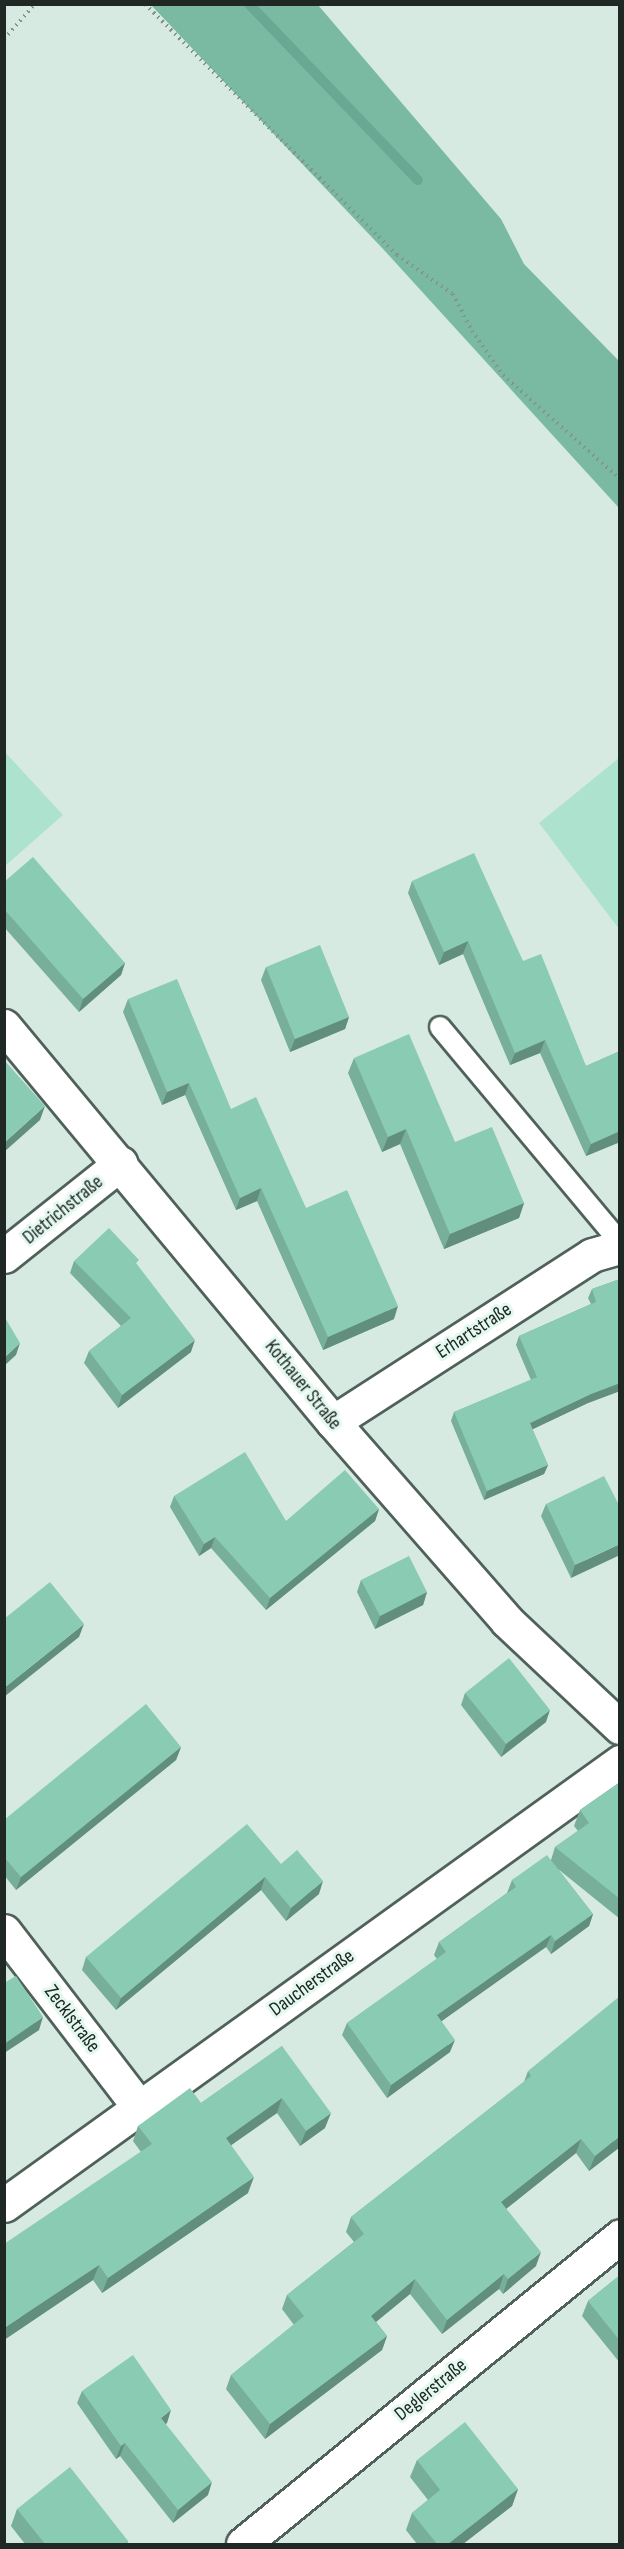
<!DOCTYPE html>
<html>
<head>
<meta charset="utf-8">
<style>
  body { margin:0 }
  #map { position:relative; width:624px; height:2549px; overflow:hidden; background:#d6eae2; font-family:"Sofia Sans Condensed",sans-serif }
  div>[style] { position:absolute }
  .green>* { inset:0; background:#ade3ce }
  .forest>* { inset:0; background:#7abaa3 }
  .stream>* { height:10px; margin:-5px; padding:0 5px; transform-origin:5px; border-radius:5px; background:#69a892 }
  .path>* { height:4px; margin-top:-2px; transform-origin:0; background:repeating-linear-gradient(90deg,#84928d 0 1.5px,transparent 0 6px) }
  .roads { filter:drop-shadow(2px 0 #4f615a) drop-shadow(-2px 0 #4f615a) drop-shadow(0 2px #4f615a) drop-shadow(0 -2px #4f615a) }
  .lane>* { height:20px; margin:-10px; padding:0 10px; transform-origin:10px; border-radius:10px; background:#fff }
  .street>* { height:33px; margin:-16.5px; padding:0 16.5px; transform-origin:16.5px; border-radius:16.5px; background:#fff }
  .wall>* { inset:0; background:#77af9a }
  .shaded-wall>* { inset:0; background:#618e7d }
  .building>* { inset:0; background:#8acbb3 }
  span { translate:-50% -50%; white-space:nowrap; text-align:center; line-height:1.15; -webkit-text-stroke:6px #e3f8ef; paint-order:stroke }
  .street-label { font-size:20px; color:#202825 }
  .frame { position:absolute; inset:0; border:6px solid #202825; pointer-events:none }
</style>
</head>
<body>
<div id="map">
  <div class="green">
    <div style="clip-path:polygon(4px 751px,63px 815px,5px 866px,4px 866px)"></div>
    <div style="clip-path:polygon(619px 758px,619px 929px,539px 823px)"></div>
  </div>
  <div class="forest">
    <div style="clip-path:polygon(151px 5px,318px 5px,501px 219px,524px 264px,619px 361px,619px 508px,384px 250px)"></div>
  </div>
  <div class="stream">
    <div style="left:249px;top:4px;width:244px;rotate:46.2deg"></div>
  </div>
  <div class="path">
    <div style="left:145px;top:4px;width:356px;rotate:44.9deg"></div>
    <div style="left:397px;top:255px;width:68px;rotate:34.9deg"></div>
    <div style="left:453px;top:294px;width:42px;rotate:62.8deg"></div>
    <div style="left:472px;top:331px;width:54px;rotate:54.8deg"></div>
    <div style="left:503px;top:375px;width:157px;rotate:41.6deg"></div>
    <div style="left:4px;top:39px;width:47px;rotate:-48.5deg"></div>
  </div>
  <div class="roads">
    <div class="lane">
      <div style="left:440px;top:1027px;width:280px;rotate:50.1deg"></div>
    </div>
    <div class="street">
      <div style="left:4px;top:1026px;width:515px;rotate:50.28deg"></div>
      <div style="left:333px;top:1422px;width:264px;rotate:48.8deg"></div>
      <div style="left:507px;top:1621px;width:155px;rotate:43.2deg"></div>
      <div style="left:4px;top:1256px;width:149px;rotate:-38.5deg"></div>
      <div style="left:333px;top:1422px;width:308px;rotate:-32.8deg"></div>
      <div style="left:592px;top:1255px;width:29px;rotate:-16deg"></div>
      <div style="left:4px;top:1931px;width:222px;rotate:52.5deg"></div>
      <div style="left:4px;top:2205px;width:759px;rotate:-35.72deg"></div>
      <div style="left:243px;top:2544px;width:487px;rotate:-39.2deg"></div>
    </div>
  </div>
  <div class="wall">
    <div style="clip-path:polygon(412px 881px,523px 961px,586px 1066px,620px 1051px,620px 1142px,586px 1156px,540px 1053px,510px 1065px,463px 954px,439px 965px,408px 893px)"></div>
    <div style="clip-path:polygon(4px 882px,125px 963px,121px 975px,79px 1012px,4px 927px)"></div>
    <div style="clip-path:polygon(266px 967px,349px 1017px,345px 1029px,290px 1052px,261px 980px)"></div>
    <div style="clip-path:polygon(128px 999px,231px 1109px,306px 1208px,394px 1319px,323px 1350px,257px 1201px,236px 1210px,185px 1095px,162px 1105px,123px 1012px)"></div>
    <div style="clip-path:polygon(354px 1058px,455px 1142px,524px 1203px,519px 1218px,444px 1249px,400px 1144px,382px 1152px,348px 1073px)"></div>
    <div style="clip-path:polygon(74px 1261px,137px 1265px,191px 1352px,118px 1408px,84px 1363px,89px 1351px,121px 1326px,70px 1273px)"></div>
    <div style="clip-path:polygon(620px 1279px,620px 1391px,588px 1403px,532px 1429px,548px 1465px,544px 1474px,484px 1500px,451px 1421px,454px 1412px,531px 1380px,516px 1345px,519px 1336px,591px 1304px,588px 1298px,592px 1289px)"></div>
    <div style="clip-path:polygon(174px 1496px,286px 1521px,379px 1509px,375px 1521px,266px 1610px,211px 1548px,199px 1556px,170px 1507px)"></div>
    <div style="clip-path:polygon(546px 1504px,620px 1507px,571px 1578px,541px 1516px)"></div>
    <div style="clip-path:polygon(361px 1580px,427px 1592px,423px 1605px,375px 1629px,357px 1592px)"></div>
    <div style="clip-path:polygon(465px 1693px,546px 1722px,501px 1757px,461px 1705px)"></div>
    <div style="clip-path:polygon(181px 1747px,176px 1760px,16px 1890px,4px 1875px,4px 1820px)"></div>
    <div style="clip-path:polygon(620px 1782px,620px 1919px,558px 1869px,593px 1914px,589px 1926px,551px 1954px,546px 1947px,441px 2021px,450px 2052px,387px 2098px,342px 2035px,347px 2023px,437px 1959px,434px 1955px,439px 1942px,507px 1893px,512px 1880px,551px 1860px,555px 1847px,578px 1831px,574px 1826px,580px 1810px)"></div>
    <div style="clip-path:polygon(281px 1864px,319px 1894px,286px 1921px,261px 1890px,116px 2010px,82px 1970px,86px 1957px)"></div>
    <div style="clip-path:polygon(4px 1983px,39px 2030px,4px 2053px)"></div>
    <div style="clip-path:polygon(282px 2046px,325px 2128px,300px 2146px,277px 2113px,231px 2145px,248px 2193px,102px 2293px,93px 2280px,4px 2340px,141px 2152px,133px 2141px,138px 2126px,201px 2103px)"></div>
    <div style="clip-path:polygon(528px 2071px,620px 2147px,589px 2171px,576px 2153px,506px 2209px,536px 2266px,503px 2294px,499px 2289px,442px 2334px,410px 2294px,376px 2322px,387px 2336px,382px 2350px,265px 2439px,226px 2389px,231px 2375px,294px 2325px,282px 2309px,287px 2295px,354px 2242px,346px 2232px,351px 2217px,524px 2082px)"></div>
    <div style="clip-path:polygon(620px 2275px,620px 2363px,582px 2316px,588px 2301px)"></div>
    <div style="clip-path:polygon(82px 2391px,167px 2423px,165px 2424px,208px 2495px,173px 2523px,120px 2456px,116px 2459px,77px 2403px)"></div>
    <div style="clip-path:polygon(417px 2460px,518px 2489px,512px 2506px,463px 2544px,417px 2544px,406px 2530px,412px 2513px,428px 2500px,410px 2477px)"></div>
    <div style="clip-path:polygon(17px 2509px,128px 2541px,127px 2544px,25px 2544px,11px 2526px)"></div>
  </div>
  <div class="shaded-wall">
    <div style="clip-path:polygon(468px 941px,463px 954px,439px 965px,444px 952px)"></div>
    <div style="clip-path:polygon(125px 963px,121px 975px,79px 1012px,83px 999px)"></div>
    <div style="clip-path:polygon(349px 1017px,345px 1029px,290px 1052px,295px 1039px)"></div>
    <div style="clip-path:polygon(545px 1040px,540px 1053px,510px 1065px,515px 1053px)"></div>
    <div style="clip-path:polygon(189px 1083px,185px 1095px,162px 1105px,167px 1092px)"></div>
    <div style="clip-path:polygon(45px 1106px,40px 1120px,4px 1152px,4px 1143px)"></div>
    <div style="clip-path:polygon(406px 1129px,400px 1144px,382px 1152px,388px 1137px)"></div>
    <div style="clip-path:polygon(620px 1131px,620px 1142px,586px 1156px,591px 1144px)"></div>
    <div style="clip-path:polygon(261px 1188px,257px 1201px,236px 1210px,240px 1198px)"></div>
    <div style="clip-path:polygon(524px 1203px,519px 1218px,444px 1249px,450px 1234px)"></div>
    <div style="clip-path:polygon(398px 1306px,394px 1319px,323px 1350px,328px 1337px)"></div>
    <div style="clip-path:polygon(195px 1340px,191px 1352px,118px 1408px,122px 1395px)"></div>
    <div style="clip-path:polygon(20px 1343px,16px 1355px,4px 1366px,4px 1358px)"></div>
    <div style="clip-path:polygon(620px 1383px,620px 1391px,588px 1403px,527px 1432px,530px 1423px,591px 1394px)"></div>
    <div style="clip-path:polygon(548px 1465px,544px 1474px,484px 1500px,487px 1491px)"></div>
    <div style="clip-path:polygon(379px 1509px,375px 1521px,266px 1610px,270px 1598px)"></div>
    <div style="clip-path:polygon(215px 1537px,211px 1548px,199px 1556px,204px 1544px)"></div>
    <div style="clip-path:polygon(620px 1544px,620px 1555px,571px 1578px,575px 1565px)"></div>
    <div style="clip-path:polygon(427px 1592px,423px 1605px,375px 1629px,380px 1616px)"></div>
    <div style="clip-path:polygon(84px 1624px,79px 1637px,4px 1697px,4px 1688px)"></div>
    <div style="clip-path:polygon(550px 1710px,546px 1722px,501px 1757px,506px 1744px)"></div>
    <div style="clip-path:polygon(181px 1747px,176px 1760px,16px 1890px,21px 1877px)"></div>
    <div style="clip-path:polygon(265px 1877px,261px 1890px,116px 2010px,121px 1998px)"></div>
    <div style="clip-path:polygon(323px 1881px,319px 1894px,286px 1921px,291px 1908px)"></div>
    <div style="clip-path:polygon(593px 1914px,589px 1926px,551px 1954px,555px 1941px)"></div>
    <div style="clip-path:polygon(551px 1935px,546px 1947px,432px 2028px,437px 2015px)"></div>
    <div style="clip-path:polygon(43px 2017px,39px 2030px,4px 2053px,4px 2049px,7px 2042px)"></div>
    <div style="clip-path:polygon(455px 2040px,450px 2052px,387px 2098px,391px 2085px)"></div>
    <div style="clip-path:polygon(282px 2098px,277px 2113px,220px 2153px,226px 2138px)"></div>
    <div style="clip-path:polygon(331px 2113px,325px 2128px,300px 2146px,306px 2131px)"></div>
    <div style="clip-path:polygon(620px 2136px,620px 2147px,589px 2171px,595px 2156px)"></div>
    <div style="clip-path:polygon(581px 2139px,576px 2153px,496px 2217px,501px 2202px)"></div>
    <div style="clip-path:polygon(254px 2177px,248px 2193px,102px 2293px,108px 2278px)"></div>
    <div style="clip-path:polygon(541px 2252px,536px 2266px,503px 2294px,508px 2279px)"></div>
    <div style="clip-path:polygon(99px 2265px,93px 2280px,4px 2340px,4px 2328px)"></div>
    <div style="clip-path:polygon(504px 2274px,499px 2289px,442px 2334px,447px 2320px)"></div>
    <div style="clip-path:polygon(415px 2279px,410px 2294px,366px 2330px,371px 2316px)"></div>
    <div style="clip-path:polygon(387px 2336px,382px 2350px,265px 2439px,270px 2424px)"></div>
    <div style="clip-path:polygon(171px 2410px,167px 2423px,156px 2431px,161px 2418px)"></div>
    <div style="clip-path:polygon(125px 2443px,120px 2456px,116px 2459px,121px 2446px)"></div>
    <div style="clip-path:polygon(212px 2482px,208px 2495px,173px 2523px,178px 2510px)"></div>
    <div style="clip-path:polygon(518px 2489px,512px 2506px,463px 2544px,448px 2544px)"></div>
  </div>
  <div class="building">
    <div style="clip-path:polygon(474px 853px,523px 961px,541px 954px,586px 1066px,620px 1051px,620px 1131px,591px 1144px,545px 1040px,515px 1053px,468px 941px,444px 952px,412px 881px)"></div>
    <div style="clip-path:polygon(33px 857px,125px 963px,83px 999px,4px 909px,4px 882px)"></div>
    <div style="clip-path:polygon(320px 945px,349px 1017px,295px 1039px,266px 967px)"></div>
    <div style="clip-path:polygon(177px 979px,231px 1109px,256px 1097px,306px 1208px,347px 1190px,398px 1306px,328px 1337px,261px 1188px,240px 1198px,189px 1083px,167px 1092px,128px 999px)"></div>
    <div style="clip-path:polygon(409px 1034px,455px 1142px,492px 1127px,524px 1203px,450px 1234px,406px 1129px,388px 1137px,354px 1058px)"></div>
    <div style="clip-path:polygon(4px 1060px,45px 1106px,4px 1143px)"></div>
    <div style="clip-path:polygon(109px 1228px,139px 1260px,136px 1263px,195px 1340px,122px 1395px,89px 1351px,131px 1318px,74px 1261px)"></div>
    <div style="clip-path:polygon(620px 1279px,620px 1383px,591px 1394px,530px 1423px,548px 1465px,487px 1491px,454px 1412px,537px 1377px,519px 1336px,596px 1302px,592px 1289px)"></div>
    <div style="clip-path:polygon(4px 1316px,20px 1343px,4px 1358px)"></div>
    <div style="clip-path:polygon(245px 1452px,286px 1521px,345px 1470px,379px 1509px,270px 1598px,215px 1537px,204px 1544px,174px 1496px)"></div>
    <div style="clip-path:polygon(604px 1476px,620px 1507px,620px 1544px,575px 1565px,546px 1504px)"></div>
    <div style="clip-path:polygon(409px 1556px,427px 1592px,380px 1616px,361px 1580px)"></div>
    <div style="clip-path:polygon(50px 1582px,84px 1624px,4px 1688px,4px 1619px)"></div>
    <div style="clip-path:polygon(509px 1658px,550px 1710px,506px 1744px,465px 1693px)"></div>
    <div style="clip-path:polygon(146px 1704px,181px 1747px,21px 1877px,4px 1857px,4px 1820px)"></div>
    <div style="clip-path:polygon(620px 1782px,620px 1899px,555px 1847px,589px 1823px,580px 1810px)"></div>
    <div style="clip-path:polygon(247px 1824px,281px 1864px,297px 1850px,323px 1881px,291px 1908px,265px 1877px,121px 1998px,86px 1957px)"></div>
    <div style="clip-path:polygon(547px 1855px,593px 1914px,555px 1941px,551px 1935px,437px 2015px,455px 2040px,391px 2085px,347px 2023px,446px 1952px,439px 1942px,516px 1887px,512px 1880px)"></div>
    <div style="clip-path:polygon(16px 1976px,43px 2017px,7px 2042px,4px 2038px,4px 1983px)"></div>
    <div style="clip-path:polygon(620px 1996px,620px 2136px,595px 2156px,581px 2139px,501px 2202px,541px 2252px,508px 2279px,504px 2274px,447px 2320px,415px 2279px,371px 2316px,387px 2336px,270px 2424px,231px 2375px,304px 2316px,287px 2295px,364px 2234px,351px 2217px,531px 2076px,528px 2071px)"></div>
    <div style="clip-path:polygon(282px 2046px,331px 2113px,306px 2131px,282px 2098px,226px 2138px,254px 2177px,108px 2278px,99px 2265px,4px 2328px,4px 2244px,152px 2144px,138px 2126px,190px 2088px,201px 2103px)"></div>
    <div style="clip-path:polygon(620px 2275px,620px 2341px,588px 2301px)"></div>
    <div style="clip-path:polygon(133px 2355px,171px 2410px,161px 2418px,212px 2482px,178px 2510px,125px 2443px,121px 2446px,82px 2391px)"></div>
    <div style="clip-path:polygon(465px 2422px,518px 2489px,448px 2544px,437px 2544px,412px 2513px,440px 2490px,417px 2460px)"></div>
    <div style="clip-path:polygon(70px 2467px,128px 2541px,124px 2544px,45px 2544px,17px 2509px)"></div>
  </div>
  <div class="street-label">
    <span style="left:63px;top:1210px;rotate:-39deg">Dietrichstraße</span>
    <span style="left:474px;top:1331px;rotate:-33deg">Erhartstraße</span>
    <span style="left:303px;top:1385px;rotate:51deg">Kothauer Straße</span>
    <span style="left:312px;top:1983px;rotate:-36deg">Daucherstraße</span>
    <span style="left:72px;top:2019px;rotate:53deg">Zecklstraße</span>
    <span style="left:431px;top:2390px;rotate:-39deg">Deglerstraße</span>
  </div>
  <div class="frame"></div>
</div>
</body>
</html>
